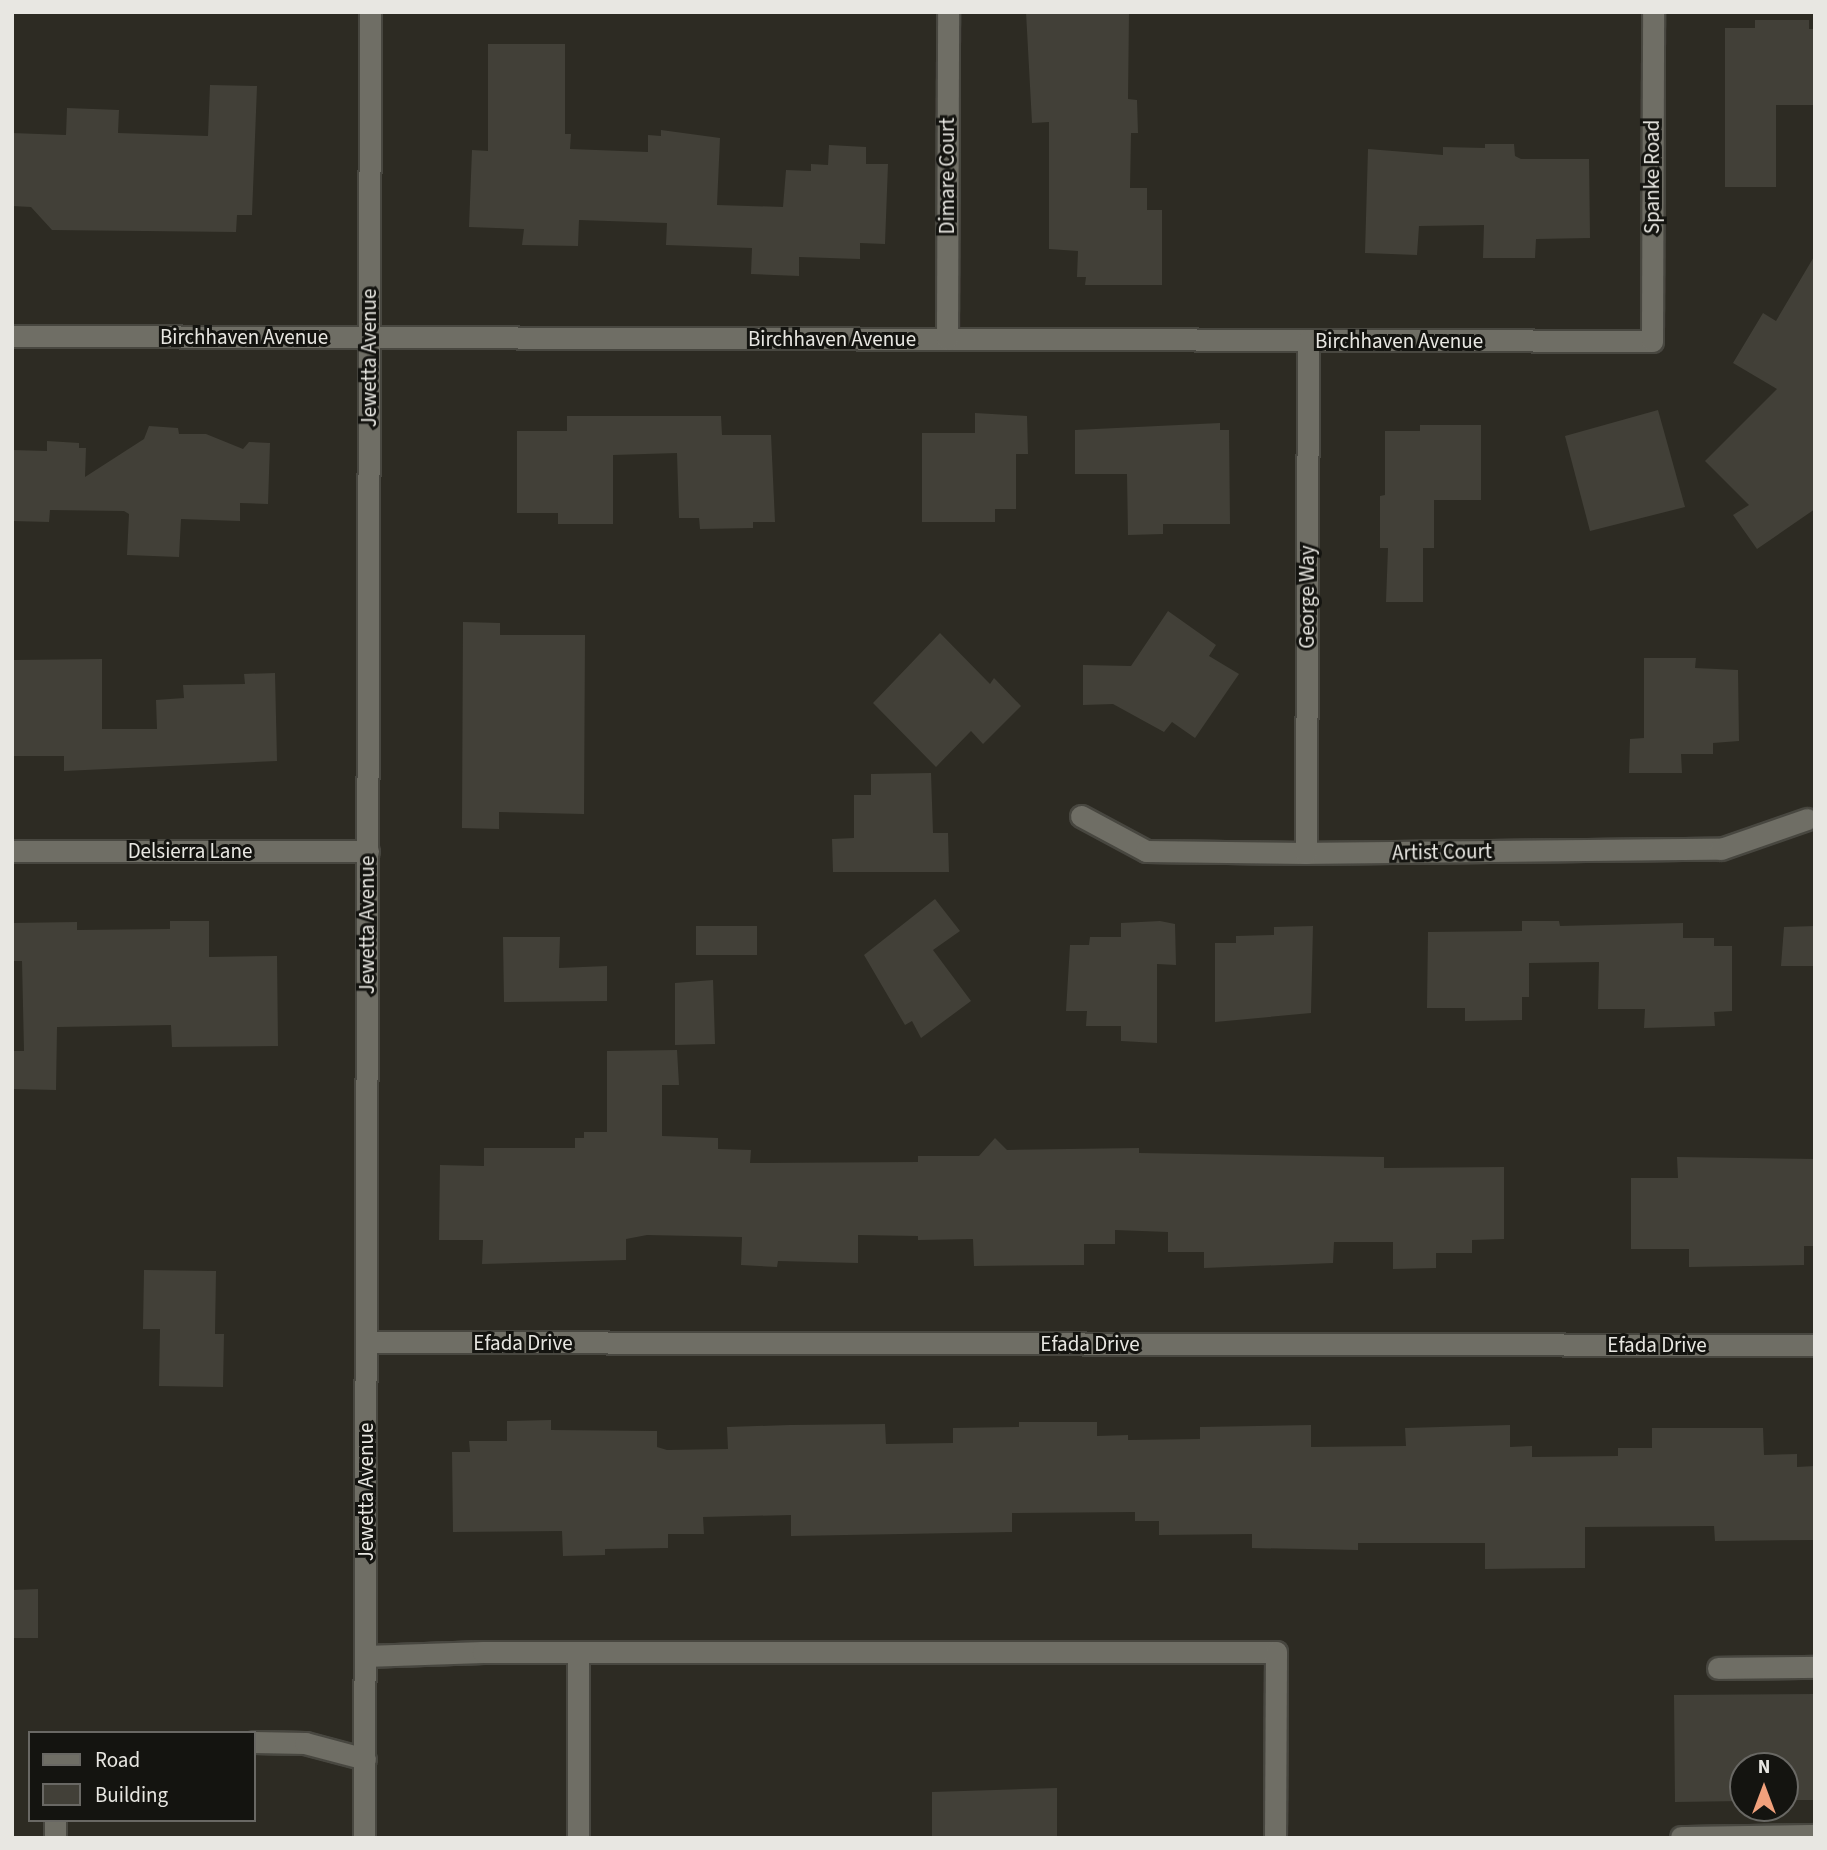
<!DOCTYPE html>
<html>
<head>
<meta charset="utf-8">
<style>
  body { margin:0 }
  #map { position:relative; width:1827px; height:1850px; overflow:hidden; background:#2d2b23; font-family:"Source Sans 3",sans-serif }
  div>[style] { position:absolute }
  .building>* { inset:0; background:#424038 }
  .roads { filter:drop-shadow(2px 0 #484740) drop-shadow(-2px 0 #484740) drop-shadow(0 2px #484740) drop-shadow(0 -2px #484740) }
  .minor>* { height:21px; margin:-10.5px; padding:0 10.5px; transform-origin:10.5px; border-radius:10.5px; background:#6f6e65 }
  span { translate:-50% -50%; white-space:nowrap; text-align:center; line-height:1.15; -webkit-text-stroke:6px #141410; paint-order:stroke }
  .street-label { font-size:21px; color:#e8e7e2 }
  .frame { position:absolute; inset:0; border:14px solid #e8e7e2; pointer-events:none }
  .legend { position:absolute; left:28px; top:1731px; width:228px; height:91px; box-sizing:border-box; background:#141410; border:2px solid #696864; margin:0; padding:9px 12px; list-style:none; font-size:21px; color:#e8e7e2 }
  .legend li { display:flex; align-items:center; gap:14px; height:35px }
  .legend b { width:35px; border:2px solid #696864 }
  .north { position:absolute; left:1729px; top:1752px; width:70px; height:70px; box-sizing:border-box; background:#141410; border:2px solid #696864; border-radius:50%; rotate:0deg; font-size:19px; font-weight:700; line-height:28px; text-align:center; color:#e8e7e2 }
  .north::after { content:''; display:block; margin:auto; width:24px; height:32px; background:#f1a17c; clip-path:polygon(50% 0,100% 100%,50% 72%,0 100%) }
</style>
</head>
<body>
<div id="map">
  <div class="building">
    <div style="clip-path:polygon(1026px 12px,1129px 12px,1128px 99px,1137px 100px,1138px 133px,1131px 133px,1130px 188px,1147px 188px,1147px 210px,1162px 210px,1162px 285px,1085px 285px,1086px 277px,1077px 277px,1078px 251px,1049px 249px,1049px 122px,1032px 123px)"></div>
    <div style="clip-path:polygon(1755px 20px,1809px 20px,1809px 29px,1815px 29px,1815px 105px,1776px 105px,1776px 187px,1725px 187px,1725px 28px,1755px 28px)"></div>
    <div style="clip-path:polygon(488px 44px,565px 44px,565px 134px,571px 134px,570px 149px,648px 152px,648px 135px,661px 136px,661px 130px,720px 138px,717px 205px,783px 207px,786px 170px,811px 171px,811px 164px,828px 165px,829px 145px,866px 147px,866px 164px,888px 164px,885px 244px,860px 243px,860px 259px,799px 257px,799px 276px,751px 274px,752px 248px,666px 245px,667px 223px,579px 220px,578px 246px,522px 245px,524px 229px,469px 227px,472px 150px,488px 151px)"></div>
    <div style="clip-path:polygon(210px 85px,257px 86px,252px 215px,237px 215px,236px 232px,52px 230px,31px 207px,12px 206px,12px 133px,66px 135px,67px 108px,119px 110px,118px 133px,208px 136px)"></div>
    <div style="clip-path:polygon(1485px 144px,1514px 144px,1515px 156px,1521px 159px,1589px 159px,1590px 238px,1536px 239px,1535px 258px,1483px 258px,1484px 225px,1419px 226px,1417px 255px,1365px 253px,1368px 149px,1443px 155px,1443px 147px,1485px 148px)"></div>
    <div style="clip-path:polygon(1815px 255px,1815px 509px,1757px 549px,1733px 515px,1749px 505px,1705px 461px,1777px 389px,1733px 363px,1763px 313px,1776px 321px)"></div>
    <div style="clip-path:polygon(1658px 410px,1685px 507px,1590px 531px,1565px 436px)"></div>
    <div style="clip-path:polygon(975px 413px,1027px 416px,1028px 454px,1016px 454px,1016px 509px,995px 509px,995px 522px,922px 522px,922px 433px,975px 433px)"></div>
    <div style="clip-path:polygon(567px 416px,721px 416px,722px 435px,771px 435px,775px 522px,753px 522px,753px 528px,700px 529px,699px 518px,679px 518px,677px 453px,613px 455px,613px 524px,558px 524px,558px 513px,517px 513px,517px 431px,567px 431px)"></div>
    <div style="clip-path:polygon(1220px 423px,1220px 430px,1229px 430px,1230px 524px,1163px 524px,1163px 534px,1128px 535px,1127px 474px,1075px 474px,1075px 430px)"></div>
    <div style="clip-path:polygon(1420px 425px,1481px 425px,1481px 500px,1434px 500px,1434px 548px,1423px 548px,1423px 602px,1386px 602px,1388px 548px,1380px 548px,1380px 496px,1385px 495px,1385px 431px,1420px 431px)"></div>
    <div style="clip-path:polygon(149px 426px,178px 428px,179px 434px,206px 434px,243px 449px,249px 442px,270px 443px,268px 504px,240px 503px,240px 521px,181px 519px,179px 557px,127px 555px,129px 514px,124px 511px,50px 510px,49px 522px,12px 521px,12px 450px,47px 451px,47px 441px,79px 443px,79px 448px,86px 448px,85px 477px,144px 439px)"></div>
    <div style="clip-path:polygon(1168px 611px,1216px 645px,1209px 656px,1239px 674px,1195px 738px,1172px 722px,1164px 732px,1113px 704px,1083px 705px,1083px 665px,1131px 666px)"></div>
    <div style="clip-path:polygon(463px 622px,500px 623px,500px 635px,585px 635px,584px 814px,499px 812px,499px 829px,462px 828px)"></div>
    <div style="clip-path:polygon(940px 633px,990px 684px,994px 678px,1021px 706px,983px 744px,971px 731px,936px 767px,873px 703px)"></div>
    <div style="clip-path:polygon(1644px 658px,1696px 658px,1695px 668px,1738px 670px,1739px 741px,1713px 743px,1713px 754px,1681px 754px,1682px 773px,1629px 773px,1630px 739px,1644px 738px)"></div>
    <div style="clip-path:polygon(102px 659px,102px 729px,157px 729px,156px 700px,184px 698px,183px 685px,245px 684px,244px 674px,275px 673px,277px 761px,64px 771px,64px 756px,12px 756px,12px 660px)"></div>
    <div style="clip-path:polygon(931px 773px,933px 833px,948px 833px,949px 872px,833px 872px,832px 839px,854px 838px,854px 795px,871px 795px,871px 774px)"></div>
    <div style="clip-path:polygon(935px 899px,960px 931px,933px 950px,971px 1001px,921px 1038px,912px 1021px,905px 1025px,864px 955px)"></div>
    <div style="clip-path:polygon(170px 921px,209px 921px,209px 957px,277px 956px,278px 1046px,172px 1047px,171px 1025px,57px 1027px,56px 1090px,12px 1089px,12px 1051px,24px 1051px,22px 961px,12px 961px,12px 923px,77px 922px,77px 930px,170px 929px)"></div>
    <div style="clip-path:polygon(1160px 921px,1175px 924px,1176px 965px,1157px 964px,1157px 1043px,1121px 1041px,1121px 1026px,1086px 1026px,1087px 1011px,1066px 1011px,1070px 945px,1089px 945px,1090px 937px,1121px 937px,1121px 923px)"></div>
    <div style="clip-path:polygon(1522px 921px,1559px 921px,1560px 926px,1683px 923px,1683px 938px,1714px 938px,1714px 946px,1732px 946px,1732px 1011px,1714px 1012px,1715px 1026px,1644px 1028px,1645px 1009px,1598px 1009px,1599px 962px,1529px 963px,1529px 997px,1522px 997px,1522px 1020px,1465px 1021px,1465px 1008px,1427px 1008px,1428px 932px,1522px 931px)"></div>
    <div style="clip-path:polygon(696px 926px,757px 926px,757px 955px,696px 955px)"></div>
    <div style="clip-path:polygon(1313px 926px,1311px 1013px,1215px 1022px,1215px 943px,1236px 943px,1236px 936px,1274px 935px,1274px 927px)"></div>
    <div style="clip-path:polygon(1815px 926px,1815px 966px,1781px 966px,1784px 927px)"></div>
    <div style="clip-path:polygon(503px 937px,560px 937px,559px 968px,607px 966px,607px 1001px,504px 1002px)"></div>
    <div style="clip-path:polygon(713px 980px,715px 1044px,675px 1045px,675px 983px)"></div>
    <div style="clip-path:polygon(677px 1050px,679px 1085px,662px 1085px,662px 1136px,718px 1138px,718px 1149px,751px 1150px,750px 1163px,918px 1162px,918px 1156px,979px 1156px,995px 1138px,1007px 1150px,1139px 1148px,1139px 1153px,1384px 1157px,1384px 1168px,1504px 1167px,1504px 1239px,1472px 1240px,1472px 1253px,1436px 1253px,1436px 1268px,1393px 1269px,1393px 1242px,1334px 1242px,1333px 1263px,1204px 1268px,1204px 1252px,1168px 1252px,1168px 1232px,1115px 1230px,1115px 1244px,1084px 1244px,1084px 1265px,974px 1266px,973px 1239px,918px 1240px,918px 1236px,858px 1235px,858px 1263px,778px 1261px,777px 1267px,741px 1265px,742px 1237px,647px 1235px,626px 1239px,626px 1260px,482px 1264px,483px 1240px,439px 1240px,440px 1165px,484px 1166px,484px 1148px,575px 1148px,575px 1138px,584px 1138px,584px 1132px,607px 1132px,607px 1051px)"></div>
    <div style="clip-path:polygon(1677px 1157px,1815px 1159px,1815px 1246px,1804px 1246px,1804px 1265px,1689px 1267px,1689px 1249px,1631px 1249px,1631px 1178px,1678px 1178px)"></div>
    <div style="clip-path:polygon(144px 1270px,216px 1271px,215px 1334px,224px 1334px,223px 1387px,159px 1386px,160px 1329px,143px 1329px)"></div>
    <div style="clip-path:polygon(551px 1420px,551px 1430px,657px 1431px,657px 1447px,667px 1450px,728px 1449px,727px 1427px,790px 1425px,885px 1424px,886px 1444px,953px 1443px,953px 1428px,1019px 1427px,1019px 1422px,1097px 1422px,1097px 1436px,1128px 1435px,1128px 1440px,1200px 1439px,1200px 1427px,1311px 1425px,1311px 1447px,1406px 1446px,1405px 1428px,1510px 1425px,1510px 1447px,1532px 1446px,1532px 1457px,1618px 1456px,1618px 1448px,1652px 1448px,1652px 1428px,1763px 1428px,1764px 1455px,1797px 1454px,1797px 1467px,1815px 1466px,1815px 1540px,1715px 1541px,1714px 1526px,1585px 1527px,1585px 1568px,1485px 1569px,1485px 1543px,1358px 1543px,1358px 1550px,1252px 1548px,1252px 1534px,1159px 1535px,1159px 1521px,1135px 1521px,1135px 1512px,1012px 1513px,1012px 1532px,791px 1536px,791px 1515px,703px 1517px,704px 1534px,668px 1534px,668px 1548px,605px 1549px,605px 1555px,563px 1556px,562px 1531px,453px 1532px,452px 1452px,470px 1452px,469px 1441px,507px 1441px,507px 1421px)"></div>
    <div style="clip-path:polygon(38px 1589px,38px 1638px,12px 1638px,12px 1590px)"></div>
    <div style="clip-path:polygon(1815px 1694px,1815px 1800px,1785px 1800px,1785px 1766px,1743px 1766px,1743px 1801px,1675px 1802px,1674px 1695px)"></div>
    <div style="clip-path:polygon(1057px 1788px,1057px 1838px,932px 1838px,932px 1792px)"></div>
  </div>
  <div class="roads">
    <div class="minor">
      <div style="left:12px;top:336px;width:1640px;rotate:0.17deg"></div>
      <div style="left:1652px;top:341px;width:329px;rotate:-89.8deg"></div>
      <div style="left:947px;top:339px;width:327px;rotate:-89.8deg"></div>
      <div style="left:1081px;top:816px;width:74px;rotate:28.3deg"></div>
      <div style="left:1146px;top:851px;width:160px;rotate:0.7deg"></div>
      <div style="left:1306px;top:853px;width:415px;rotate:-0.6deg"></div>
      <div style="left:1721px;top:849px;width:91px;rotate:-19.2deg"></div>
      <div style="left:12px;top:851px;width:356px"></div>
      <div style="left:1306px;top:853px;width:513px;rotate:-89.78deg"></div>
      <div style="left:366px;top:1342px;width:1449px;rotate:0.12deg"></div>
      <div style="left:578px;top:1652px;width:186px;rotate:90deg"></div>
      <div style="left:365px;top:1656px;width:118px;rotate:-1.9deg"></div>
      <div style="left:483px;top:1652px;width:793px"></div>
      <div style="left:1276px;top:1652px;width:186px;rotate:90.3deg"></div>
      <div style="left:1718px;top:1668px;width:97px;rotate:-0.6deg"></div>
      <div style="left:254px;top:1742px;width:51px;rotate:1.1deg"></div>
      <div style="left:305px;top:1743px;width:62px;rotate:14.9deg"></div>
      <div style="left:1681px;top:1837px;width:134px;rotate:-0.9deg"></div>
      <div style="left:55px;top:1838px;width:18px;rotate:-90deg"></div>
      <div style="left:364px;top:1838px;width:1826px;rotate:-89.81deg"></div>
    </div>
  </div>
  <div class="street-label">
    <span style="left:947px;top:176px;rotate:-90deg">Dimare Court</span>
    <span style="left:1652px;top:177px;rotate:-90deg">Spanke Road</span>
    <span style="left:244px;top:337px">Birchhaven Avenue</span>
    <span style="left:832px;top:339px">Birchhaven Avenue</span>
    <span style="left:1399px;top:341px">Birchhaven Avenue</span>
    <span style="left:369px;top:358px;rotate:-90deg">Jewetta Avenue</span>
    <span style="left:1307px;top:597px;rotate:-90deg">George Way</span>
    <span style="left:190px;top:851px">Delsierra Lane</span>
    <span style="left:1442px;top:852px;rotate:-1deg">Artist Court</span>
    <span style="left:367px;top:925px;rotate:-90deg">Jewetta Avenue</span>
    <span style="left:523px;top:1343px">Efada Drive</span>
    <span style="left:1090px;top:1344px">Efada Drive</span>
    <span style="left:1657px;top:1345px">Efada Drive</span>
    <span style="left:366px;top:1492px;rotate:-90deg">Jewetta Avenue</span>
  </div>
  <div class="frame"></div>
  <ul class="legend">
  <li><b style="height:9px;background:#6f6e65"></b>Road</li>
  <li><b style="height:19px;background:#424038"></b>Building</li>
  </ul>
  <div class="north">N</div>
</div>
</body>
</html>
